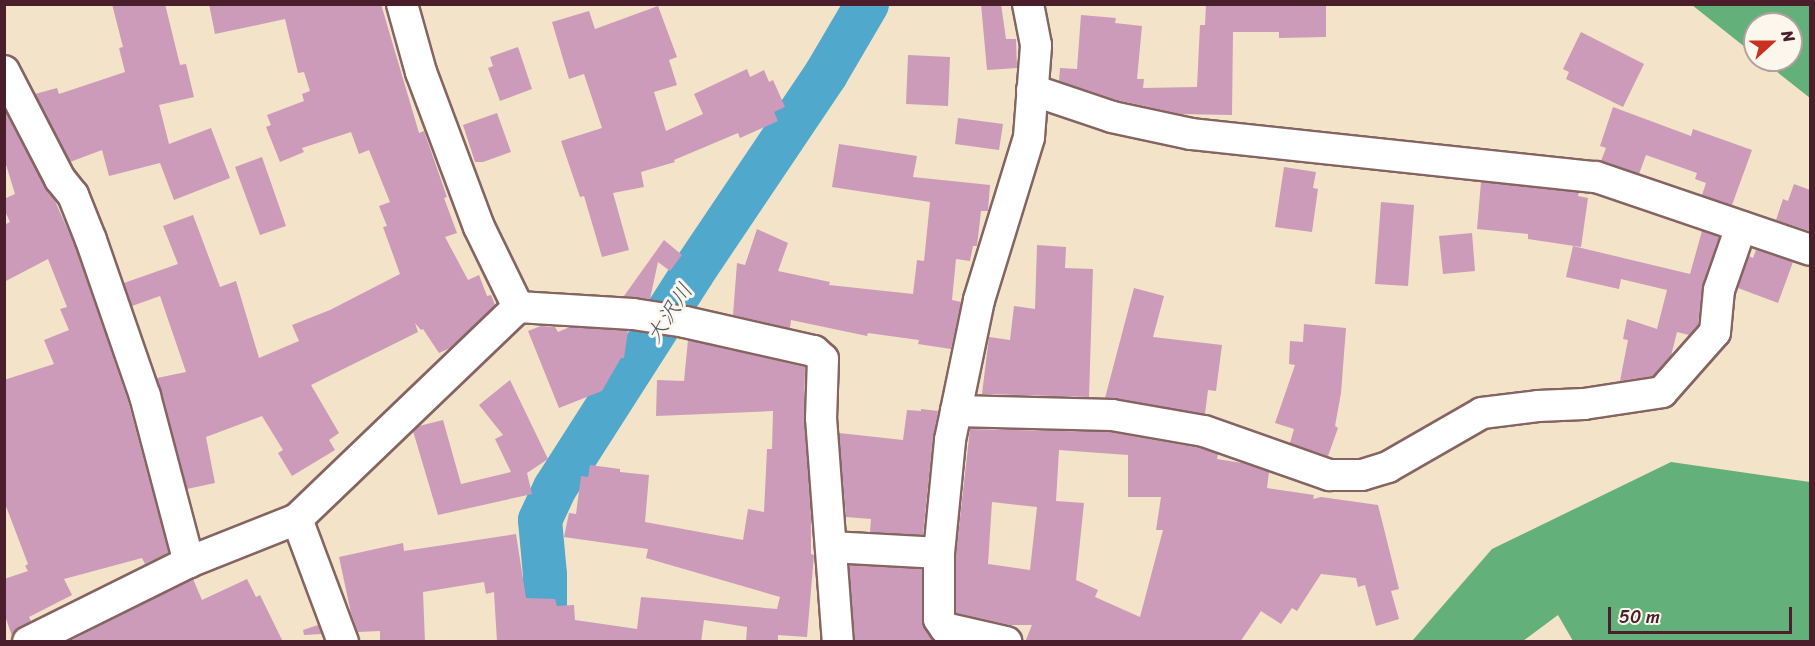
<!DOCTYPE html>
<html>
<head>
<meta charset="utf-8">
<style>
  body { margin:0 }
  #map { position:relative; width:1815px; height:646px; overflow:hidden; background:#f3e3c8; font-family:Sriracha,"Klee One",sans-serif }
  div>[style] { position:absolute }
  .forest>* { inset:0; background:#63b07a }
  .river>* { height:44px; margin:-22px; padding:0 22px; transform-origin:22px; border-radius:22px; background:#50a8cd }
  .building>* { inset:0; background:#cb9bb9 }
  .roads { filter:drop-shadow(2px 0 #856462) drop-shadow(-2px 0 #856462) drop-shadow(0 2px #856462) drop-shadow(0 -2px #856462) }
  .minor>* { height:30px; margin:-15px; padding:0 15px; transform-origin:15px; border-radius:15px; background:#fff }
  span { translate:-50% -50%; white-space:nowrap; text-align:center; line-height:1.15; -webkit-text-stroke:6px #fbf7ec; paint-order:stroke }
  .water-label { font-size:22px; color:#4c566c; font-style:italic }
  .frame { position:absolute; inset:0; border:6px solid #4a1f2b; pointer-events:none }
  .north { position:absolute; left:1743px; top:12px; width:60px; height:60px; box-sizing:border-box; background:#fbf7ec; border:2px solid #b4a19f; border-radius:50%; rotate:69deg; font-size:16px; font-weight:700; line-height:24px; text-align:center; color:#4a1f2b }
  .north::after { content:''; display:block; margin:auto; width:21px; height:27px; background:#c8321e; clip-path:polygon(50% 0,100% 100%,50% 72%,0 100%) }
  .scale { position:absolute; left:1608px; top:607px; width:184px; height:27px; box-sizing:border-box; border:3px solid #4a1f2b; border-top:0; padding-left:8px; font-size:18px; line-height:21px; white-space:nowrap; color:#4a1f2b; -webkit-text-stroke:4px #fbf7ec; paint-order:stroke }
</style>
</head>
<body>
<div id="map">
  <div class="forest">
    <div style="clip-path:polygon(1692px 5px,1810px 5px,1810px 98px,1762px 60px,1791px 60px,1791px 24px,1755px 24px,1755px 55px)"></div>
    <div style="clip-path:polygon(1671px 462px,1810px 482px,1810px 641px,1573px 641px,1558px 615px,1523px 641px,1412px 641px,1492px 549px)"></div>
  </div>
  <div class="river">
    <div style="left:545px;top:642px;width:67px;rotate:-90deg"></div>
    <div style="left:545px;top:575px;width:55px;rotate:-95.2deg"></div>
    <div style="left:540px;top:520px;width:35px;rotate:-65deg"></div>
    <div style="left:555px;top:488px;width:256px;rotate:-57.4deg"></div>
    <div style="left:693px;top:272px;width:239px;rotate:-56.1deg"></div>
    <div style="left:826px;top:74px;width:81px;rotate:-59.6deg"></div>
  </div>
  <div class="building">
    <div style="clip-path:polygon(112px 4px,165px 4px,180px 65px,186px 64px,194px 97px,159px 105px,169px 144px,211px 128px,230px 178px,174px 200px,160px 163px,109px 176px,102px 150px,70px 162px,35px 94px,57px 88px,59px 94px,125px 72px,119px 48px,123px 47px)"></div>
    <div style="clip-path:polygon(209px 4px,381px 4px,419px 133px,424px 131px,447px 197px,444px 198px,457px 233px,445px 237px,468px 280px,479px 275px,487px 296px,491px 295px,495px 305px,450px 348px,439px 353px,423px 329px,421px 330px,415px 323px,418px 332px,311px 385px,339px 433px,329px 440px,335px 450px,292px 476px,278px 453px,283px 450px,262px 416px,206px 437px,215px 483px,187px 489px,157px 378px,186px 372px,160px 296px,132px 306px,124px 283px,178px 264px,163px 226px,193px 215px,220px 287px,236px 281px,259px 358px,299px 341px,292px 325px,330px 310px,400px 274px,383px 227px,387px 226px,379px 206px,390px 202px,369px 150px,359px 154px,351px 132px,302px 148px,304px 152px,280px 162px,266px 127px,271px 125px,267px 115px,304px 101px,302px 94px,310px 91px,304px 72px,298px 73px,285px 19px,215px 34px)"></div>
    <div style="clip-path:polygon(981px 4px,1001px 4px,1006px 39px,1016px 39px,1017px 68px,987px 70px)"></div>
    <div style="clip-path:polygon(1206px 4px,1326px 4px,1326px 37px,1279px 38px,1279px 32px,1233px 32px,1232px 115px,1181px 114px,1117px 100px,1059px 81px,1060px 68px,1077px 69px,1081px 15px,1116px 18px,1115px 23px,1142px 26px,1137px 79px,1144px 79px,1143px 88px,1197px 87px,1200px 25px,1205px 25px)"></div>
    <div style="clip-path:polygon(658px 6px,677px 57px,669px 60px,677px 85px,654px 92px,666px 131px,703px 114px,694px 94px,747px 69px,750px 77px,764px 70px,769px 82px,773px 80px,785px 107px,774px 112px,778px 121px,740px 138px,738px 133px,674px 160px,675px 162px,641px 172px,644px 187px,613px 193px,629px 250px,602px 257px,584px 196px,580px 197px,561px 141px,602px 128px,584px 74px,569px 79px,552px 22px,589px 11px,595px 29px)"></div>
    <div style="clip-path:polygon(1581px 32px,1644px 64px,1623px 107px,1566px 79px,1569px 72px,1563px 69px)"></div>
    <div style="clip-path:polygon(518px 47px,532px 89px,500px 101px,488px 68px,493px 66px,490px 57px)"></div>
    <div style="clip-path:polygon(908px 55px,950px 57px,948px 106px,906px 104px)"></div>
    <div style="clip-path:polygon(1613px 107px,1691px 136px,1693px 129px,1752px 150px,1732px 205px,1702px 195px,1706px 183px,1695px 179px,1697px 173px,1646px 155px,1639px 174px,1601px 161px,1606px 148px,1600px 146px)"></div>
    <div style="clip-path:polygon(4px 109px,45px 187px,55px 201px,75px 246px,128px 401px,169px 553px,145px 564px,142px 558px,64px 579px,72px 595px,29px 617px,31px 621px,20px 627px,12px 636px,4px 613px,4px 579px,28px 571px,25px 566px,28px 564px,4px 501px,4px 380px,54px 364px,44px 340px,69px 330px,60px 309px,67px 307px,48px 259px,4px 282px,4px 225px,10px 222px,4px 209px,4px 199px,15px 194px,4px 158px)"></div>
    <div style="clip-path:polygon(497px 113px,511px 152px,483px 162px,475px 162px,463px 125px)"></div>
    <div style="clip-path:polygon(958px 118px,1003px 124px,999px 150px,955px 144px)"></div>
    <div style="clip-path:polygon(839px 144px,917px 156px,913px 177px,990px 185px,988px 211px,981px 211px,977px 246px,973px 246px,970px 261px,956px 259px,952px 300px,961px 302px,951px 349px,918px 344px,919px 340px,868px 333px,867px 336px,791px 320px,790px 328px,733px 315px,737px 263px,745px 265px,757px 229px,788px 243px,778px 271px,830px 282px,829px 285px,913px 294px,917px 260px,924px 261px,930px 202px,832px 187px)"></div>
    <div style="clip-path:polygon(262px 157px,286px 226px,260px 235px,235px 167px)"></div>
    <div style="clip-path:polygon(1284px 167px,1316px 172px,1313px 188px,1318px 189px,1312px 232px,1275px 227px)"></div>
    <div style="clip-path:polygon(1481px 182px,1579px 192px,1578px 196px,1588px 198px,1581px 247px,1528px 239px,1528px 234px,1477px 229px)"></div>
    <div style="clip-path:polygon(1794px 184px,1810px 190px,1810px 231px,1776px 220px,1783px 199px,1788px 201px)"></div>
    <div style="clip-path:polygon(1381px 202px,1414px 205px,1408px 286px,1375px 284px)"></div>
    <div style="clip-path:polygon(1702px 231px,1719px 237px,1703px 285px,1698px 325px,1689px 335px,1677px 332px,1671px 356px,1653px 376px,1620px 381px,1628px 340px,1623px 339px,1627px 319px,1657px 329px,1667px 290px,1621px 279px,1619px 289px,1566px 277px,1573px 246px,1690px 274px)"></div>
    <div style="clip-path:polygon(1472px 233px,1475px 271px,1443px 274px,1439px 236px)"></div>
    <div style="clip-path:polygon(664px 240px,682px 255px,670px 271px,658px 262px,650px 299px,624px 296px)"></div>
    <div style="clip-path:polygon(1037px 245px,1066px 247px,1065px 268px,1093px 269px,1089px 397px,982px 394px,989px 337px,1010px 340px,1014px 306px,1035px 309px)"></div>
    <div style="clip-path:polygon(1756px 250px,1793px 262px,1778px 303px,1738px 288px,1749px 256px,1753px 258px)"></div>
    <div style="clip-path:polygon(1134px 288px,1164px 296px,1153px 337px,1222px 345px,1216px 391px,1208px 390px,1205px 414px,1105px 398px)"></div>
    <div style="clip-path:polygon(1304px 324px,1346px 328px,1341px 393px,1335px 426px,1338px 428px,1328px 456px,1290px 443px,1294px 429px,1275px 423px,1295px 365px,1289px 364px,1290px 341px,1303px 342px)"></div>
    <div style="clip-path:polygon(541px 326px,555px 327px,558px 332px,570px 327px,628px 331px,624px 358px,621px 358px,602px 391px,559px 408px,528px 331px)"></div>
    <div style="clip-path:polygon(688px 340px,805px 367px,804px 419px,811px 515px,811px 554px,814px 555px,807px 637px,778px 635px,778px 642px,746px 642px,747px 627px,704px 620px,701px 642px,497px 642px,494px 592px,486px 594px,484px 582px,423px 592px,425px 642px,380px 642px,380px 631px,358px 632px,351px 613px,339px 557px,403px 543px,404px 551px,516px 534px,526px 598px,555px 599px,557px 606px,574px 605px,575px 620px,637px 629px,641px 597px,777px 609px,780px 597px,646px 558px,648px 549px,564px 537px,569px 513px,576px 514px,581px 476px,588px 477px,590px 465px,620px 469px,620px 472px,649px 475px,645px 522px,743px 540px,748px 509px,764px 512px,767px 449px,772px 449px,773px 411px,656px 416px,657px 380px,684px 381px)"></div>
    <div style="clip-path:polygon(510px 380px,548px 459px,527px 473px,532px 494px,438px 515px,413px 431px,419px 426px,443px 420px,461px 484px,511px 472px,495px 439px,503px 435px,479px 405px)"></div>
    <div style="clip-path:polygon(921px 409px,938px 411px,933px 438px,923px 535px,870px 532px,871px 519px,846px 517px,839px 433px,903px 440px,907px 410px,921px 411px)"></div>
    <div style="clip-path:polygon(evenodd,970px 429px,1110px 432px,1200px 448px,1218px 454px,1217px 459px,1242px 463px,1269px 472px,1267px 488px,1314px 495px,1313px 499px,1321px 497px,1378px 505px,1399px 589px,1391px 591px,1399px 619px,1376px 626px,1365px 585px,1358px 587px,1356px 578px,1321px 574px,1297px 611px,1292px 608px,1281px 624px,1261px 611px,1240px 642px,1025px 642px,1032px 625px,1010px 625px,956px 613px,956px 554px,970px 429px,1059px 450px,1128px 455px,1128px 497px,1161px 497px,1156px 530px,1163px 530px,1140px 617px,1095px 597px,1098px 590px,1076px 580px,1084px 503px,1056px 501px,1059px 450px,970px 429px,992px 502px,1037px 507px,1030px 570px,988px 564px,992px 502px)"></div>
    <div style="clip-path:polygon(849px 565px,922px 569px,922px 620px,925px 629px,936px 642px,855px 641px)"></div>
    <div style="clip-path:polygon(193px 579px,202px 600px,247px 579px,256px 597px,260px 595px,283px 642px,68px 642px)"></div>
    <div style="clip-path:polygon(318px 625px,322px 634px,304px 635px,303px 630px)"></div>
  </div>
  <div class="roads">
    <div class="minor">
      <div style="left:402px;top:4px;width:71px;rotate:74.4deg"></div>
      <div style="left:421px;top:72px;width:165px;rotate:69.5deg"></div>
      <div style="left:479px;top:227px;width:89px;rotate:64deg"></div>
      <div style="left:4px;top:71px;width:122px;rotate:62.6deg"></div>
      <div style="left:60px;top:179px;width:21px;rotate:51deg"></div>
      <div style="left:73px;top:195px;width:48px;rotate:68.2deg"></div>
      <div style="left:91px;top:240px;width:165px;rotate:70.9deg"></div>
      <div style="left:145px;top:396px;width:172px;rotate:75.2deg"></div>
      <div style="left:1032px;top:90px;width:84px;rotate:18.6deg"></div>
      <div style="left:1112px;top:117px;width:81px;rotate:12.1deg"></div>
      <div style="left:1191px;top:134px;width:407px;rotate:6.1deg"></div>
      <div style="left:1596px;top:177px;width:226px;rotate:18.8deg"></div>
      <div style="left:956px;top:411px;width:156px;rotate:1.5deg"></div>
      <div style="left:1112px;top:415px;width:93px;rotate:9.9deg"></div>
      <div style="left:1204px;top:431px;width:133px;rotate:19.4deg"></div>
      <div style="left:1329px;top:475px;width:33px"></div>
      <div style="left:1362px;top:475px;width:27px;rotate:-17deg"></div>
      <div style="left:1388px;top:467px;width:108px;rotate:-29.9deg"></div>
      <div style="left:1482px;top:413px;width:56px;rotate:-7.1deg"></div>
      <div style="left:1538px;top:406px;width:46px;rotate:-2.5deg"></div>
      <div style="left:1584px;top:404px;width:79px;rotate:-8.7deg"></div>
      <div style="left:1662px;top:392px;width:80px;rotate:-48.5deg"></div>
      <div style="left:1715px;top:332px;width:42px;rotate:-84.6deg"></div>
      <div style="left:1719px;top:290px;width:67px;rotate:-70.8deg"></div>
      <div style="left:297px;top:519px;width:131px;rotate:69.5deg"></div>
      <div style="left:832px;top:547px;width:107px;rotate:3.2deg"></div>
      <div style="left:939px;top:553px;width:114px;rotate:-84.4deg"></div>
      <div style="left:950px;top:440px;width:143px;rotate:-78.3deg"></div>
      <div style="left:979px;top:300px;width:170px;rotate:-72.9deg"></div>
      <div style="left:1029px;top:137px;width:92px;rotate:-85.6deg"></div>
      <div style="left:1036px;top:45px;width:42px;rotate:-101deg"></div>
      <div style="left:939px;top:553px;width:66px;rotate:90deg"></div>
      <div style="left:939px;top:619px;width:11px;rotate:56deg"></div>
      <div style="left:945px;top:628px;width:63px;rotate:12.9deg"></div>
      <div style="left:28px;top:642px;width:180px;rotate:-26.4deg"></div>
      <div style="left:189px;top:562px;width:116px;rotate:-21.7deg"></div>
      <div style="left:297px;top:519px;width:306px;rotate:-43.8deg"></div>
      <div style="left:518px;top:307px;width:115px;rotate:3.5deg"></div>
      <div style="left:633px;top:314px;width:53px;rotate:8.7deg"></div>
      <div style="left:685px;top:322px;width:132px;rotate:12.7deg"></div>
      <div style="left:814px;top:351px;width:12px;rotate:42deg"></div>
      <div style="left:823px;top:359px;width:59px;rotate:91.9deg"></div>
      <div style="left:821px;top:418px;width:225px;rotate:85.7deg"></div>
    </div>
  </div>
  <div class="water-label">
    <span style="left:669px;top:313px;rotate:-57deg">大沢川</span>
  </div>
  <div class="frame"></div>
  <div class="north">N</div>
  <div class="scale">50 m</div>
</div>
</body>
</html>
